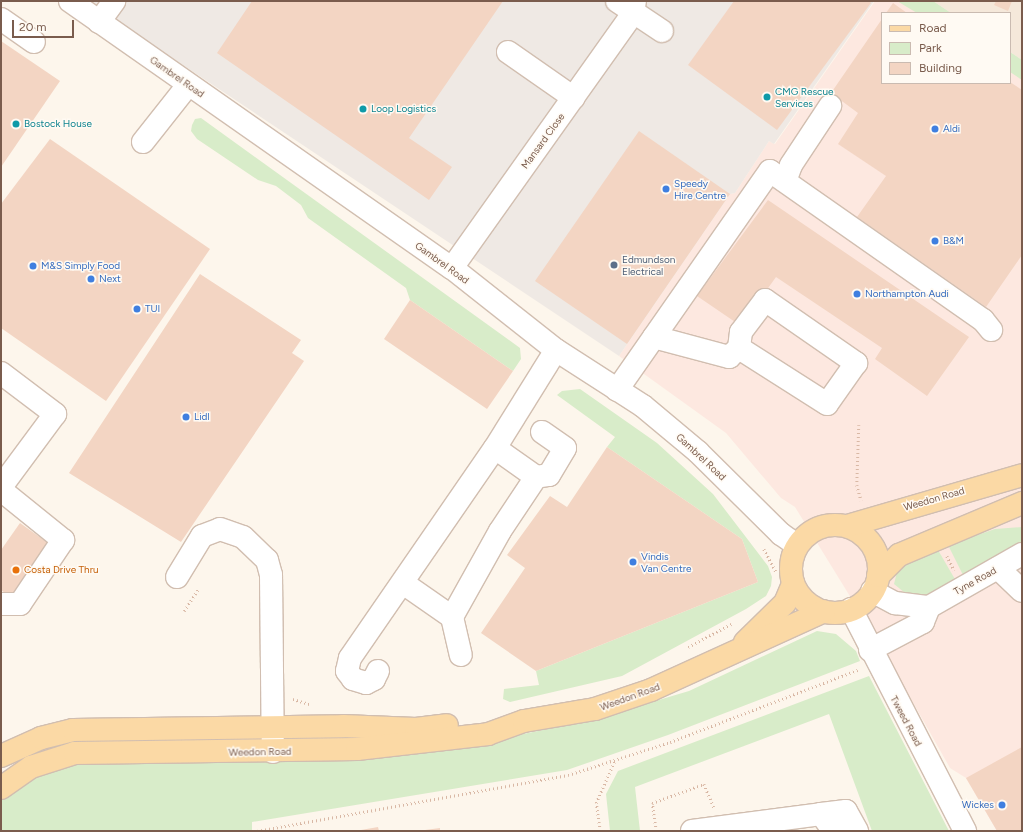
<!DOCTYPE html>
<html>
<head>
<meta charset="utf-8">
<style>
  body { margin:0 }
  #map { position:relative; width:1023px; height:832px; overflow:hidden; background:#fdf6ec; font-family:Figtree,sans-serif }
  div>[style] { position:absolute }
  .residential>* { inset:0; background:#f5e8da }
  .commercial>* { inset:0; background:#fde8e0 }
  .industrial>* { inset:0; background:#efe9e4 }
  .green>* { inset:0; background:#d8ecc9 }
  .building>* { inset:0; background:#f3d5c3 }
  .path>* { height:2.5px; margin-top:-1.25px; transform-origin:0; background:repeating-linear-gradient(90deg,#d9b8a5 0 1px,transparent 0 4px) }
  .roads { filter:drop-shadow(1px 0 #d1beb0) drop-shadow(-1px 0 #d1beb0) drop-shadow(0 1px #d1beb0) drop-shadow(0 -1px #d1beb0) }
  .minor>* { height:22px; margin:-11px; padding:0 11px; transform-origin:11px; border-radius:11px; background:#fff }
  .major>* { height:22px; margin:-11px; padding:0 11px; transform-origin:11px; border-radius:11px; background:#fbd9a5 }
  .major>.ring { margin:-11px; padding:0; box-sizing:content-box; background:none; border:22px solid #fbd9a5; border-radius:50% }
  .dots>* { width:11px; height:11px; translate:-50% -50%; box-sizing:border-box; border:2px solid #fffaf3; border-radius:50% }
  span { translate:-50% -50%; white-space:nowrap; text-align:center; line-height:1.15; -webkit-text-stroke:3px #fffaf3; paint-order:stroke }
  .street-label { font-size:10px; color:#7a5c4d }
  .culture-label { font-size:10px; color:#0d838f }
  .left { translate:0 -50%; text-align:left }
  .shop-label { font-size:10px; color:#366cbe }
  .right { translate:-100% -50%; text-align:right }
  .service-label { font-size:10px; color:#4e5e75 }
  .food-label { font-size:10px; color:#c56008 }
  .frame { position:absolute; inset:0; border:2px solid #7a5c4d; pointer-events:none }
  .legend { position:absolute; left:881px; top:12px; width:130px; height:72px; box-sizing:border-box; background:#fffaf3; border:1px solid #cabbb1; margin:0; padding:5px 7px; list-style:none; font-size:12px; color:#7a5c4d }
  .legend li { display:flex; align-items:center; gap:8px; height:20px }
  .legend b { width:20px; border:1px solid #cabbb1 }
  .scale { position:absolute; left:12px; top:20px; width:62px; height:18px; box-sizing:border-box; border:2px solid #7a5c4d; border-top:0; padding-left:5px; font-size:12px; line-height:14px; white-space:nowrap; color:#7a5c4d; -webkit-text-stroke:3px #fffaf3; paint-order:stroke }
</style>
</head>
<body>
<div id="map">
  <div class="residential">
    <div style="clip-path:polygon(933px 1px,1022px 1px,1022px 60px,1010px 52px,1010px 13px,951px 13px)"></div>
  </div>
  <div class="commercial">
    <div style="clip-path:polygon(875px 1px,933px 1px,951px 13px,882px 13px,882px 83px,1010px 83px,1010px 52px,1022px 60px,1022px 831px,997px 831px,966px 778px,950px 768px,888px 658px,795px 507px,781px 498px,726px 433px,619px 356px,730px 194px,735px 193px,769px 141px,775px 144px)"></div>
  </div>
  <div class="industrial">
    <div style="clip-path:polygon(87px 1px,874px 1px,774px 144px,769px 141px,735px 193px,730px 194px,619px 356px)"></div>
  </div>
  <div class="green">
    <div style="clip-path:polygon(897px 1px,933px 1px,951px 13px,917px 13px)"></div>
    <div style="clip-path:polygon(1010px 52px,1022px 60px,1022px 80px,1010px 72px)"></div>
    <div style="clip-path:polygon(201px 118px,520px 348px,521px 359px,513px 371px,410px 300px,406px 288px,308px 218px,301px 205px,276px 186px,258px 180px,197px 139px,191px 131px,192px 125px,195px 119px)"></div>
    <div style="clip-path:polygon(580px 389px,657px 443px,713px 494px,768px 566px,772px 577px,771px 586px,766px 596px,746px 609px,622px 676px,510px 702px,503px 699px,504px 689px,539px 685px,536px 671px,758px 582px,742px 539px,607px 447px,615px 437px,557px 395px,562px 391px)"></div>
    <div style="clip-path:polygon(1022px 527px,1022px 542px,964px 577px,948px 545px,995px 529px)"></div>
    <div style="clip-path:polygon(938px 550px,956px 581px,929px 597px,910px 597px,894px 584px,898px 568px)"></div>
    <div style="clip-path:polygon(817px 631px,836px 634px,856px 651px,860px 661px,668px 735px,567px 770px,252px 822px,252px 831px,1px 831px,1px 796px,64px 762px,468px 745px,588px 721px,689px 691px)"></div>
    <div style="clip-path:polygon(869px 676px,949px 831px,872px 831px,829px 714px,635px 787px,640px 831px,610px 831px,606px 794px,618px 771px)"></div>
  </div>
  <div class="building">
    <div style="clip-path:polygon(252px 1px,503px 1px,409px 138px,452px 167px,429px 200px,217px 53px)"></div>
    <div style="clip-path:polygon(734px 1px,869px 1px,871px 3px,777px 130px,688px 65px)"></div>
    <div style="clip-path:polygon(996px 1px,1012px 1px,1008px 11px,994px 5px)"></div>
    <div style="clip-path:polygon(893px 3px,907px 13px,886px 13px)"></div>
    <div style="clip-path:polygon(882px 19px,882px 83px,1010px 82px,1022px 90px,1022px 255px,986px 307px,857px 217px,886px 176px,838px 144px,858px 113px,831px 93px)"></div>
    <div style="clip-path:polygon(1px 41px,60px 81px,1px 167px)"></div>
    <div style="clip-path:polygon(639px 131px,730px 194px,627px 344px,535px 281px)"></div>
    <div style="clip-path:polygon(50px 139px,210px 249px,106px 401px,1px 328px,1px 204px)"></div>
    <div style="clip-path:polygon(768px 200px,969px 337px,927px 396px,875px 359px,882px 348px,776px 277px,741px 326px,697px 296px)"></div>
    <div style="clip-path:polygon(200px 274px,301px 340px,292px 353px,304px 361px,181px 542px,69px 473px)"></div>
    <div style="clip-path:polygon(410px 300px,513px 371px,487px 409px,384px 339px)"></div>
    <div style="clip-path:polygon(607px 447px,742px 539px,758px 582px,536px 671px,481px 633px,525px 568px,507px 555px,550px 496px,567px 507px)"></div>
    <div style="clip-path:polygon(20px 523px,48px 543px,13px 599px,1px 590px,1px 550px)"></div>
    <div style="clip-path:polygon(1022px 747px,1022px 831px,997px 831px,966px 778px)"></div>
    <div style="clip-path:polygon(378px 827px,379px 831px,361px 831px,361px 830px)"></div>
    <div style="clip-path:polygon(440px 828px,440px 831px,425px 831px,425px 830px)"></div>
  </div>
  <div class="path">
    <div style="left:859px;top:425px;width:60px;rotate:91.9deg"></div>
    <div style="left:857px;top:485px;width:16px;rotate:75deg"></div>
    <div style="left:764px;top:549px;width:26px;rotate:62deg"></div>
    <div style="left:947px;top:556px;width:16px;rotate:63deg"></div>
    <div style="left:184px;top:611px;width:27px;rotate:-57deg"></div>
    <div style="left:688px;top:647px;width:49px;rotate:-28.1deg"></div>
    <div style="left:1px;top:682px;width:1px"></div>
    <div style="left:293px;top:699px;width:17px;rotate:17deg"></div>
    <div style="left:257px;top:831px;width:316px;rotate:-10.2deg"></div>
    <div style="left:568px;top:775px;width:107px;rotate:-17.9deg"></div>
    <div style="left:670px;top:742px;width:201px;rotate:-21deg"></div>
    <div style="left:600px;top:831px;width:28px;rotate:-98deg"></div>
    <div style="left:596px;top:803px;width:47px;rotate:-66.2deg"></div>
    <div style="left:656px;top:831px;width:28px;rotate:-98deg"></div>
    <div style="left:652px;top:803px;width:55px;rotate:-20.1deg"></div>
    <div style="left:704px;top:784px;width:26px;rotate:67deg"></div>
  </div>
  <div class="roads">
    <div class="minor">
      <div style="left:70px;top:1px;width:466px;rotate:35deg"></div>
      <div style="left:452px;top:268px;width:132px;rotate:38.3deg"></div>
      <div style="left:556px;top:350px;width:103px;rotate:32.8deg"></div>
      <div style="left:643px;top:406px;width:72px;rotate:39.9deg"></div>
      <div style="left:698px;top:452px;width:117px;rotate:44.7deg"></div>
      <div style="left:781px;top:534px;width:19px;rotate:35deg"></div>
      <div style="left:617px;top:1px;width:54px;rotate:33.7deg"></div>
      <div style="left:1px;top:19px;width:40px;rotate:34.9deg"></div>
      <div style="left:99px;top:22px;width:26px;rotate:-54deg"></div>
      <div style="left:508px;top:52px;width:80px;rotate:34.9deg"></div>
      <div style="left:143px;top:142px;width:73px;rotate:-51.7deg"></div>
      <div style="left:785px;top:181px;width:17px;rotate:-69deg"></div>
      <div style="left:791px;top:165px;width:71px;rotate:-56.5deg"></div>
      <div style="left:452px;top:268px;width:313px;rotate:-54.6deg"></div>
      <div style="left:633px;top:13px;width:12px;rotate:-81deg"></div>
      <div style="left:654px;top:337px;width:78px;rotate:14.9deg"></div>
      <div style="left:729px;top:357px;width:13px;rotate:-42deg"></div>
      <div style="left:739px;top:348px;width:16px;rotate:-83deg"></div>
      <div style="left:741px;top:332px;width:40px;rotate:-53deg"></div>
      <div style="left:765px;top:300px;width:111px;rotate:34.7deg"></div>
      <div style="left:856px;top:363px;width:50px;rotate:125.3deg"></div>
      <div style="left:827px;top:404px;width:104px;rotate:-147.5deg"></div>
      <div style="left:1px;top:373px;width:68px;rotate:37.2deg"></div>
      <div style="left:55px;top:414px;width:91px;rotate:126.5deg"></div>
      <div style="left:617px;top:390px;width:267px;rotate:-55.1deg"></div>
      <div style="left:770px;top:171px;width:260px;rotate:35deg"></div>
      <div style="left:983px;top:320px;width:13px;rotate:51deg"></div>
      <div style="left:536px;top:477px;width:13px;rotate:-9deg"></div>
      <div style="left:549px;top:475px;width:31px;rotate:-59deg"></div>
      <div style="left:565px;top:448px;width:28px;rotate:-145deg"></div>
      <div style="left:1px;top:490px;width:80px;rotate:38.9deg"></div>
      <div style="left:63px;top:540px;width:77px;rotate:123.9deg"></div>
      <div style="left:20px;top:604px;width:19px;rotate:180deg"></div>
      <div style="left:998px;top:568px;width:33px;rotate:44deg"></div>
      <div style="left:177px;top:577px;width:48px;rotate:-58.6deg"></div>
      <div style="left:202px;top:536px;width:19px;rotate:-21deg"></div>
      <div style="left:220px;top:529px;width:24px;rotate:19deg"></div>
      <div style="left:243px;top:537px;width:33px;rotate:44deg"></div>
      <div style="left:267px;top:560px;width:16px;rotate:75deg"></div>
      <div style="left:271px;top:575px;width:177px;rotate:89.4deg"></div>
      <div style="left:403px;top:583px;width:60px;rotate:34.8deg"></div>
      <div style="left:452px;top:617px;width:98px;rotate:-60.8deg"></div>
      <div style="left:500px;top:531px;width:65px;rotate:-56.3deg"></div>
      <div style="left:536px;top:477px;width:50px;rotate:-144.7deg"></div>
      <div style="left:872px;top:591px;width:26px;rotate:28deg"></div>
      <div style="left:895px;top:603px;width:34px;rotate:7deg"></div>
      <div style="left:929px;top:607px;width:107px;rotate:-29.7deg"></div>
      <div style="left:851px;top:609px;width:250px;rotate:62.8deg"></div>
      <div style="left:452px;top:617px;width:39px;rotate:77deg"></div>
      <div style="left:870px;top:650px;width:60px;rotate:-27.8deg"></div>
      <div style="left:923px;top:622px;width:16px;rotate:-68deg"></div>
      <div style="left:378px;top:671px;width:9px;rotate:117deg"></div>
      <div style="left:374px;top:679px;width:9px;rotate:153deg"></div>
      <div style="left:366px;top:683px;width:14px;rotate:-163deg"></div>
      <div style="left:353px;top:679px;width:10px;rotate:-127deg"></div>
      <div style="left:347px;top:671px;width:13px;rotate:-77deg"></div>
      <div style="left:350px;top:658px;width:255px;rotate:-55.4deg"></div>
      <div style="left:495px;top:448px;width:115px;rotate:-58.1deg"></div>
      <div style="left:821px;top:814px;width:25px;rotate:-7deg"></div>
      <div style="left:846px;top:811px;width:23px;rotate:61deg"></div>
      <div style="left:692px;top:831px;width:130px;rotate:-7.5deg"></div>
      <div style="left:821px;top:814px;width:21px;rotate:53deg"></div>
    </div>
    <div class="major">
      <div class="ring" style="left:791px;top:525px;width:66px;height:66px"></div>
      <div style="left:847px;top:526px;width:182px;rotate:-16.2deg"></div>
      <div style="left:878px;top:576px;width:30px;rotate:-45deg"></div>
      <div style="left:899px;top:555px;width:134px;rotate:-22.9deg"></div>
      <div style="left:745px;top:642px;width:56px;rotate:-44.3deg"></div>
      <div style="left:785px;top:603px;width:21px;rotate:-67deg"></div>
      <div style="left:1px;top:756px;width:44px;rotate:-24.2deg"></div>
      <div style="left:41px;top:738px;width:33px;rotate:-14deg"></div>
      <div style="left:73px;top:730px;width:270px;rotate:-0.8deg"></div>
      <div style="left:343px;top:726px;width:73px;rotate:2.4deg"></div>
      <div style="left:416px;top:729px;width:31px;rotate:-7deg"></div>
      <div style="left:1px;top:788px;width:37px;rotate:-35deg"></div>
      <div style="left:31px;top:767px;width:46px;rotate:-17.7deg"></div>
      <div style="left:75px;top:753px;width:282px;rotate:-0.8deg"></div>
      <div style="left:357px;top:749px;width:132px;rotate:-6.5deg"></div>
      <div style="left:488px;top:734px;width:38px;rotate:-20deg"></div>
      <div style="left:524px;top:721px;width:72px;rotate:-9.6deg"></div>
      <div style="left:595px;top:709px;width:59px;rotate:-18.7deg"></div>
      <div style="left:651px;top:690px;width:190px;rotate:-24.5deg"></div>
    </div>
  </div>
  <div class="dots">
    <div style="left:767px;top:97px;background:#0f9aa8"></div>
    <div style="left:363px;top:109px;background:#0f9aa8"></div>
    <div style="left:16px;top:124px;background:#0f9aa8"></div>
    <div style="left:935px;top:129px;background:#3f7fe0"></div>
    <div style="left:666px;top:189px;background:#3f7fe0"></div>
    <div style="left:935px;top:241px;background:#3f7fe0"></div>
    <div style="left:614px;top:265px;background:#5c6f8a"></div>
    <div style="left:33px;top:266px;background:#3f7fe0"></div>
    <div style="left:91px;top:279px;background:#3f7fe0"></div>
    <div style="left:857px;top:294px;background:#3f7fe0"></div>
    <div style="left:137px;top:309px;background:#3f7fe0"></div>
    <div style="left:186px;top:417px;background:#3f7fe0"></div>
    <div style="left:633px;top:562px;background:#3f7fe0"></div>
    <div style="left:16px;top:570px;background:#e8710a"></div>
    <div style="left:1002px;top:805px;background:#3f7fe0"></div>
  </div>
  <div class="street-label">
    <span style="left:177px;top:77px;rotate:35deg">Gambrel Road</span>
    <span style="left:543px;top:141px;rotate:-54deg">Mansard Close</span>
    <span style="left:442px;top:263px;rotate:36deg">Gambrel Road</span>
    <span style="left:701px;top:457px;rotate:43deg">Gambrel Road</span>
    <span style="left:934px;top:499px;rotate:-16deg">Weedon Road</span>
    <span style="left:975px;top:581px;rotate:-29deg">Tyne Road</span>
    <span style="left:630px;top:697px;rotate:-20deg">Weedon Road</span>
    <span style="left:906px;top:721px;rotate:62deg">Tweed Road</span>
    <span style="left:260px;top:752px;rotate:-1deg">Weedon Road</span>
  </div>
  <div class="culture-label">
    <span class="left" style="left:775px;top:97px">CMG Rescue<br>Services</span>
    <span class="left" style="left:371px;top:109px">Loop Logistics</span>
    <span class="left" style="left:24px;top:124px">Bostock House</span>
  </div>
  <div class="shop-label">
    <span class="left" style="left:943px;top:129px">Aldi</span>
    <span class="left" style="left:674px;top:189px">Speedy<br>Hire Centre</span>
    <span class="left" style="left:943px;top:241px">B&amp;M</span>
    <span class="left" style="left:41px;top:266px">M&amp;S Simply Food</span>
    <span class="left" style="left:99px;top:279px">Next</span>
    <span class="left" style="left:865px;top:294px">Northampton Audi</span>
    <span class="left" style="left:145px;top:309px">TUI</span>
    <span class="left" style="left:194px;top:417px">Lidl</span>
    <span class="left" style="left:641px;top:562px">Vindis<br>Van Centre</span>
    <span class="right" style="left:994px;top:805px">Wickes</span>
  </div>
  <div class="service-label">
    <span class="left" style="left:622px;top:265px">Edmundson<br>Electrical</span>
  </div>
  <div class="food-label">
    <span class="left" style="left:24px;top:570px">Costa Drive Thru</span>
  </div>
  <div class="frame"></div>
  <ul class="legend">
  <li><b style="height:5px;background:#fbd9a5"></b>Road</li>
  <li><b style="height:11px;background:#d8ecc9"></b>Park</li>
  <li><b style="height:11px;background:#f3d5c3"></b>Building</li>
  </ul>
  <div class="scale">20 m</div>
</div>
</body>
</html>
